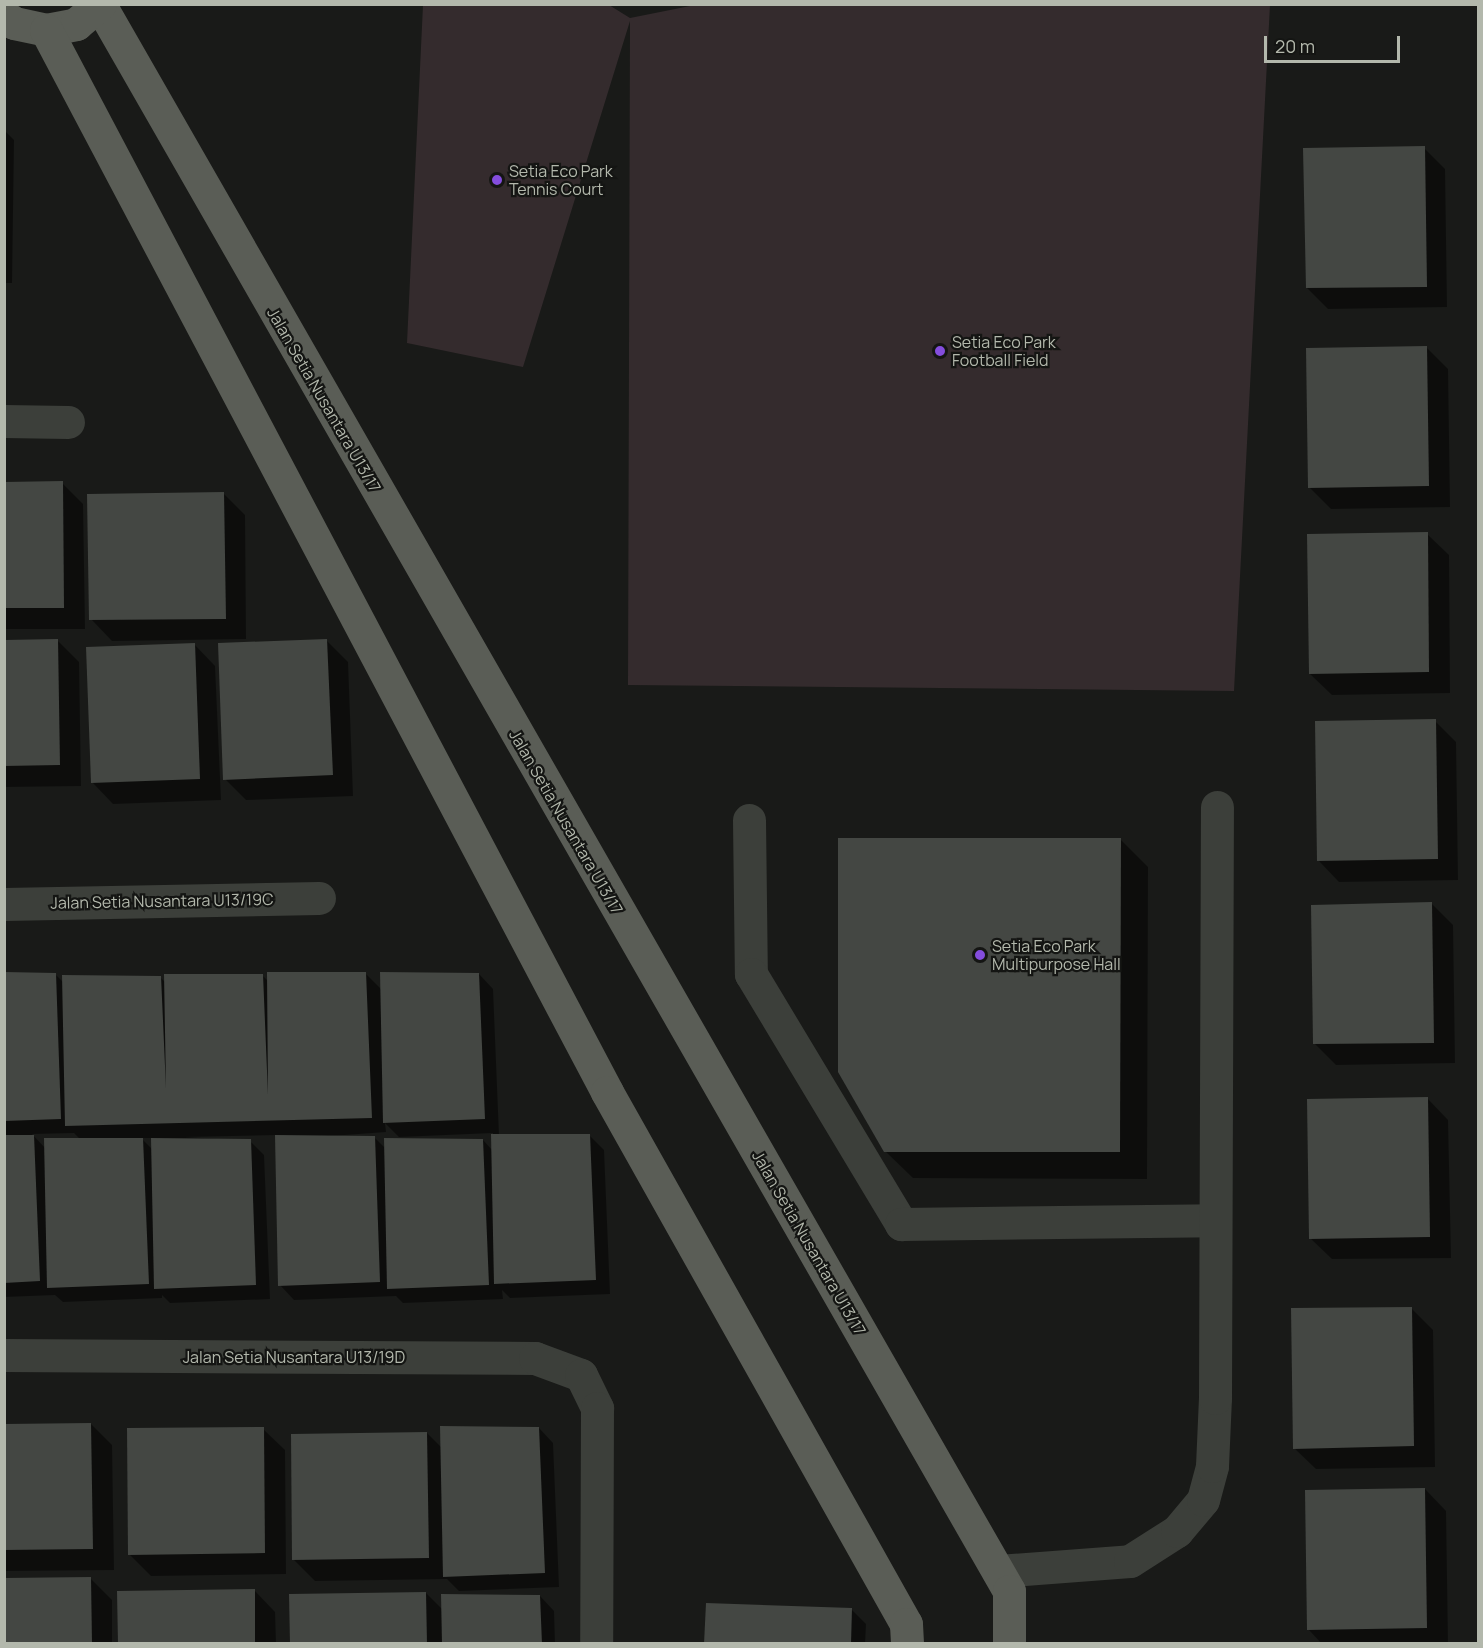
<!DOCTYPE html>
<html>
<head>
<meta charset="utf-8">
<style>
  body { margin:0 }
  #map { position:relative; width:1483px; height:1648px; overflow:hidden; background:#191a18; font-family:Manrope,sans-serif }
  div>[style] { position:absolute }
  .green>* { inset:0; background:#342b2d }
  .shadow>* { inset:0; background:#0007 }
  .building>* { inset:0; background:#444743 }
  .minor>* { height:33px; margin:-16.5px; padding:0 16.5px; transform-origin:16.5px; border-radius:16.5px; background:#3c3f3a }
  .major>* { height:33px; margin:-16.5px; padding:0 16.5px; transform-origin:16.5px; border-radius:16.5px; background:#5a5d56 }
  .dots>* { width:16px; height:16px; translate:-50% -50%; box-sizing:border-box; border:3px solid #141513; border-radius:50% }
  span { translate:-50% -50%; white-space:nowrap; text-align:center; line-height:1.15; -webkit-text-stroke:4.5px #141513; paint-order:stroke }
  .poi-label { font-size:16px; color:#b3b8ac }
  .left { translate:0 -50%; text-align:left }
  .street-label { font-size:16px; color:#b3b8ac }
  .frame { position:absolute; inset:0; border:6px solid #b3b8ac; pointer-events:none }
  .scale { position:absolute; left:1264px; top:36px; width:136px; height:27px; box-sizing:border-box; border:3px solid #b3b8ac; border-top:0; padding-left:8px; font-size:18px; line-height:21px; white-space:nowrap; color:#b3b8ac; -webkit-text-stroke:4px #141513; paint-order:stroke }
</style>
</head>
<body>
<div id="map">
  <div class="green">
    <div style="clip-path:polygon(700px 4px,1270px 5px,1234px 691px,628px 685px,630px 21px,523px 367px,407px 343px,423px 5px,609px 5px,630px 18px)"></div>
  </div>
  <div class="shadow">
    <div style="clip-path:polygon(4px 130px,14px 140px,12px 283px,4px 283px)"></div>
    <div style="clip-path:polygon(1424px 148px,1445px 169px,1447px 307px,1328px 309px,1307px 288px)"></div>
    <div style="clip-path:polygon(1427px 348px,1448px 369px,1450px 507px,1331px 509px,1310px 488px)"></div>
    <div style="clip-path:polygon(62px 483px,83px 504px,85px 629px,4px 629px,4px 484px)"></div>
    <div style="clip-path:polygon(224px 494px,245px 515px,246px 639px,112px 641px,91px 619px)"></div>
    <div style="clip-path:polygon(1427px 534px,1449px 555px,1450px 693px,1332px 695px,1310px 674px)"></div>
    <div style="clip-path:polygon(326px 640px,348px 662px,353px 796px,246px 800px,225px 779px)"></div>
    <div style="clip-path:polygon(4px 641px,58px 641px,79px 662px,81px 786px,4px 787px)"></div>
    <div style="clip-path:polygon(194px 644px,215px 666px,221px 800px,113px 804px,92px 782px)"></div>
    <div style="clip-path:polygon(1435px 721px,1456px 742px,1458px 880px,1339px 882px,1318px 860px)"></div>
    <div style="clip-path:polygon(1121px 840px,1148px 867px,1147px 1179px,913px 1178px,885px 1151px)"></div>
    <div style="clip-path:polygon(1432px 904px,1453px 925px,1455px 1063px,1336px 1065px,1315px 1044px)"></div>
    <div style="clip-path:polygon(evenodd,4px 974px,55px 974px,64px 983px,161px 978px,166px 983px,263px 976px,269px 982px,366px 974px,382px 990px,479px 974px,493px 989px,499px 1135px,590px 1136px,604px 1150px,610px 1294px,510px 1298px,502px 1290px,503px 1299px,403px 1303px,396px 1296px,294px 1300px,280px 1285px,277px 1135px,185px 1137px,250px 1141px,264px 1155px,270px 1299px,170px 1303px,162px 1295px,162px 1298px,63px 1302px,55px 1295px,4px 1297px,4px 974px,385px 1123px,399px 1137px,493px 1133px,493px 1151px,483px 1140px,386px 1149px,374px 1137px,317px 1137px,386px 1132px,385px 1123px,4px 974px,74px 1133px,80px 1139px,45px 1148px,32px 1134px,74px 1133px,4px 974px,141px 1138px,153px 1138px,153px 1150px,141px 1138px)"></div>
    <div style="clip-path:polygon(1427px 1098px,1448px 1120px,1451px 1258px,1332px 1259px,1310px 1238px)"></div>
    <div style="clip-path:polygon(1411px 1308px,1433px 1330px,1435px 1467px,1316px 1469px,1294px 1448px)"></div>
    <div style="clip-path:polygon(91px 1424px,112px 1445px,114px 1570px,4px 1571px,4px 1425px)"></div>
    <div style="clip-path:polygon(539px 1428px,553px 1443px,559px 1587px,459px 1591px,447px 1579px,315px 1581px,294px 1560px,427px 1433px,442px 1448px)"></div>
    <div style="clip-path:polygon(263px 1429px,285px 1450px,286px 1574px,151px 1576px,129px 1554px)"></div>
    <div style="clip-path:polygon(1425px 1489px,1446px 1511px,1448px 1644px,1322px 1644px,1309px 1630px)"></div>
    <div style="clip-path:polygon(91px 1579px,112px 1600px,112px 1644px,4px 1644px)"></div>
    <div style="clip-path:polygon(254px 1590px,275px 1612px,276px 1644px,119px 1644px)"></div>
    <div style="clip-path:polygon(426px 1593px,443px 1610px,540px 1596px,554px 1611px,555px 1644px,292px 1644px)"></div>
    <div style="clip-path:polygon(852px 1610px,866px 1624px,865px 1644px,705px 1644px)"></div>
  </div>
  <div class="building">
    <div style="clip-path:polygon(1425px 146px,1427px 287px,1306px 288px,1303px 148px)"></div>
    <div style="clip-path:polygon(1427px 346px,1429px 486px,1308px 488px,1306px 348px)"></div>
    <div style="clip-path:polygon(63px 481px,64px 608px,4px 608px,4px 482px)"></div>
    <div style="clip-path:polygon(224px 492px,226px 619px,89px 620px,87px 494px)"></div>
    <div style="clip-path:polygon(1428px 532px,1429px 672px,1309px 674px,1307px 534px)"></div>
    <div style="clip-path:polygon(58px 639px,60px 765px,4px 766px,4px 640px)"></div>
    <div style="clip-path:polygon(327px 639px,333px 775px,223px 780px,218px 643px)"></div>
    <div style="clip-path:polygon(195px 643px,200px 779px,91px 783px,86px 647px)"></div>
    <div style="clip-path:polygon(1436px 719px,1438px 859px,1317px 861px,1315px 721px)"></div>
    <div style="clip-path:polygon(838px 838px,1121px 838px,1120px 1152px,884px 1152px,838px 1072px)"></div>
    <div style="clip-path:polygon(1432px 902px,1434px 1043px,1313px 1044px,1311px 905px)"></div>
    <div style="clip-path:polygon(4px 972px,56px 973px,61px 1119px,4px 1121px)"></div>
    <div style="clip-path:polygon(267px 972px,366px 972px,372px 1118px,65px 1126px,62px 975px,161px 976px,166px 1088px,164px 974px,263px 974px,268px 1095px)"></div>
    <div style="clip-path:polygon(380px 972px,479px 973px,485px 1119px,383px 1123px)"></div>
    <div style="clip-path:polygon(1428px 1097px,1430px 1237px,1309px 1239px,1307px 1099px)"></div>
    <div style="clip-path:polygon(491px 1134px,590px 1134px,596px 1280px,494px 1284px)"></div>
    <div style="clip-path:polygon(4px 1135px,34px 1135px,40px 1281px,4px 1283px)"></div>
    <div style="clip-path:polygon(275px 1135px,375px 1136px,380px 1282px,278px 1286px)"></div>
    <div style="clip-path:polygon(44px 1138px,143px 1138px,149px 1284px,47px 1288px)"></div>
    <div style="clip-path:polygon(151px 1138px,251px 1139px,256px 1285px,154px 1289px)"></div>
    <div style="clip-path:polygon(384px 1138px,483px 1139px,489px 1285px,387px 1289px)"></div>
    <div style="clip-path:polygon(1412px 1307px,1414px 1446px,1293px 1449px,1291px 1308px)"></div>
    <div style="clip-path:polygon(91px 1423px,93px 1549px,4px 1550px,4px 1424px)"></div>
    <div style="clip-path:polygon(440px 1426px,539px 1427px,545px 1573px,443px 1577px)"></div>
    <div style="clip-path:polygon(264px 1427px,265px 1553px,128px 1555px,127px 1428px)"></div>
    <div style="clip-path:polygon(427px 1432px,429px 1558px,292px 1560px,291px 1434px)"></div>
    <div style="clip-path:polygon(1425px 1488px,1427px 1628px,1307px 1630px,1305px 1490px)"></div>
    <div style="clip-path:polygon(91px 1577px,92px 1644px,4px 1644px,4px 1578px)"></div>
    <div style="clip-path:polygon(255px 1589px,255px 1644px,118px 1644px,117px 1591px)"></div>
    <div style="clip-path:polygon(426px 1592px,427px 1644px,290px 1644px,289px 1594px)"></div>
    <div style="clip-path:polygon(441px 1594px,540px 1595px,542px 1644px,442px 1644px)"></div>
    <div style="clip-path:polygon(706px 1603px,852px 1608px,851px 1644px,704px 1644px)"></div>
  </div>
  <div class="minor">
    <div style="left:4px;top:421px;width:64px;rotate:0.9deg"></div>
    <div style="left:749px;top:820px;width:154px;rotate:89.3deg"></div>
    <div style="left:751px;top:974px;width:292px;rotate:59deg"></div>
    <div style="left:901px;top:1224px;width:313px;rotate:-0.7deg"></div>
    <div style="left:4px;top:904px;width:315px;rotate:-1.1deg"></div>
    <div style="left:4px;top:1355px;width:531px;rotate:0.32deg"></div>
    <div style="left:535px;top:1358px;width:49px;rotate:20.3deg"></div>
    <div style="left:581px;top:1375px;width:37px;rotate:64deg"></div>
    <div style="left:597px;top:1408px;width:236px;rotate:90.2deg"></div>
    <div style="left:998px;top:1571px;width:132px;rotate:-4.3deg"></div>
    <div style="left:1130px;top:1561px;width:56px;rotate:-32.6deg"></div>
    <div style="left:1177px;top:1531px;width:40px;rotate:-50deg"></div>
    <div style="left:1203px;top:1500px;width:35px;rotate:-75deg"></div>
    <div style="left:1212px;top:1466px;width:68px;rotate:-87.5deg"></div>
    <div style="left:1215px;top:1398px;width:591px;rotate:-89.81deg"></div>
  </div>
  <div class="major">
    <div style="left:100px;top:5px;width:1828px;rotate:60.18deg"></div>
    <div style="left:1009px;top:1591px;width:53px;rotate:90deg"></div>
    <div style="left:4px;top:16px;width:12px;rotate:35deg"></div>
    <div style="left:14px;top:23px;width:33px;rotate:12deg"></div>
    <div style="left:46px;top:30px;width:31px;rotate:-11deg"></div>
    <div style="left:76px;top:24px;width:31px;rotate:-40deg"></div>
    <div style="left:46px;top:30px;width:1201px;rotate:62.15deg"></div>
    <div style="left:607px;top:1092px;width:610px;rotate:60.66deg"></div>
    <div style="left:906px;top:1624px;width:20px;rotate:87deg"></div>
  </div>
  <div class="dots">
    <div style="left:497px;top:180px;background:#844ddd"></div>
    <div style="left:940px;top:351px;background:#844ddd"></div>
    <div style="left:980px;top:955px;background:#844ddd"></div>
  </div>
  <div class="poi-label">
    <span class="left" style="left:509px;top:180px">Setia Eco Park<br>Tennis Court</span>
    <span class="left" style="left:952px;top:351px">Setia Eco Park<br>Football Field</span>
    <span class="left" style="left:992px;top:955px">Setia Eco Park<br>Multipurpose Hall</span>
  </div>
  <div class="street-label">
    <span style="left:324px;top:400px;rotate:60deg">Jalan Setia Nusantara U13/17</span>
    <span style="left:566px;top:822px;rotate:60deg">Jalan Setia Nusantara U13/17</span>
    <span style="left:162px;top:901px;rotate:-1deg">Jalan Setia Nusantara U13/19C</span>
    <span style="left:809px;top:1243px;rotate:60deg">Jalan Setia Nusantara U13/17</span>
    <span style="left:294px;top:1357px">Jalan Setia Nusantara U13/19D</span>
  </div>
  <div class="frame"></div>
  <div class="scale">20 m</div>
</div>
</body>
</html>
